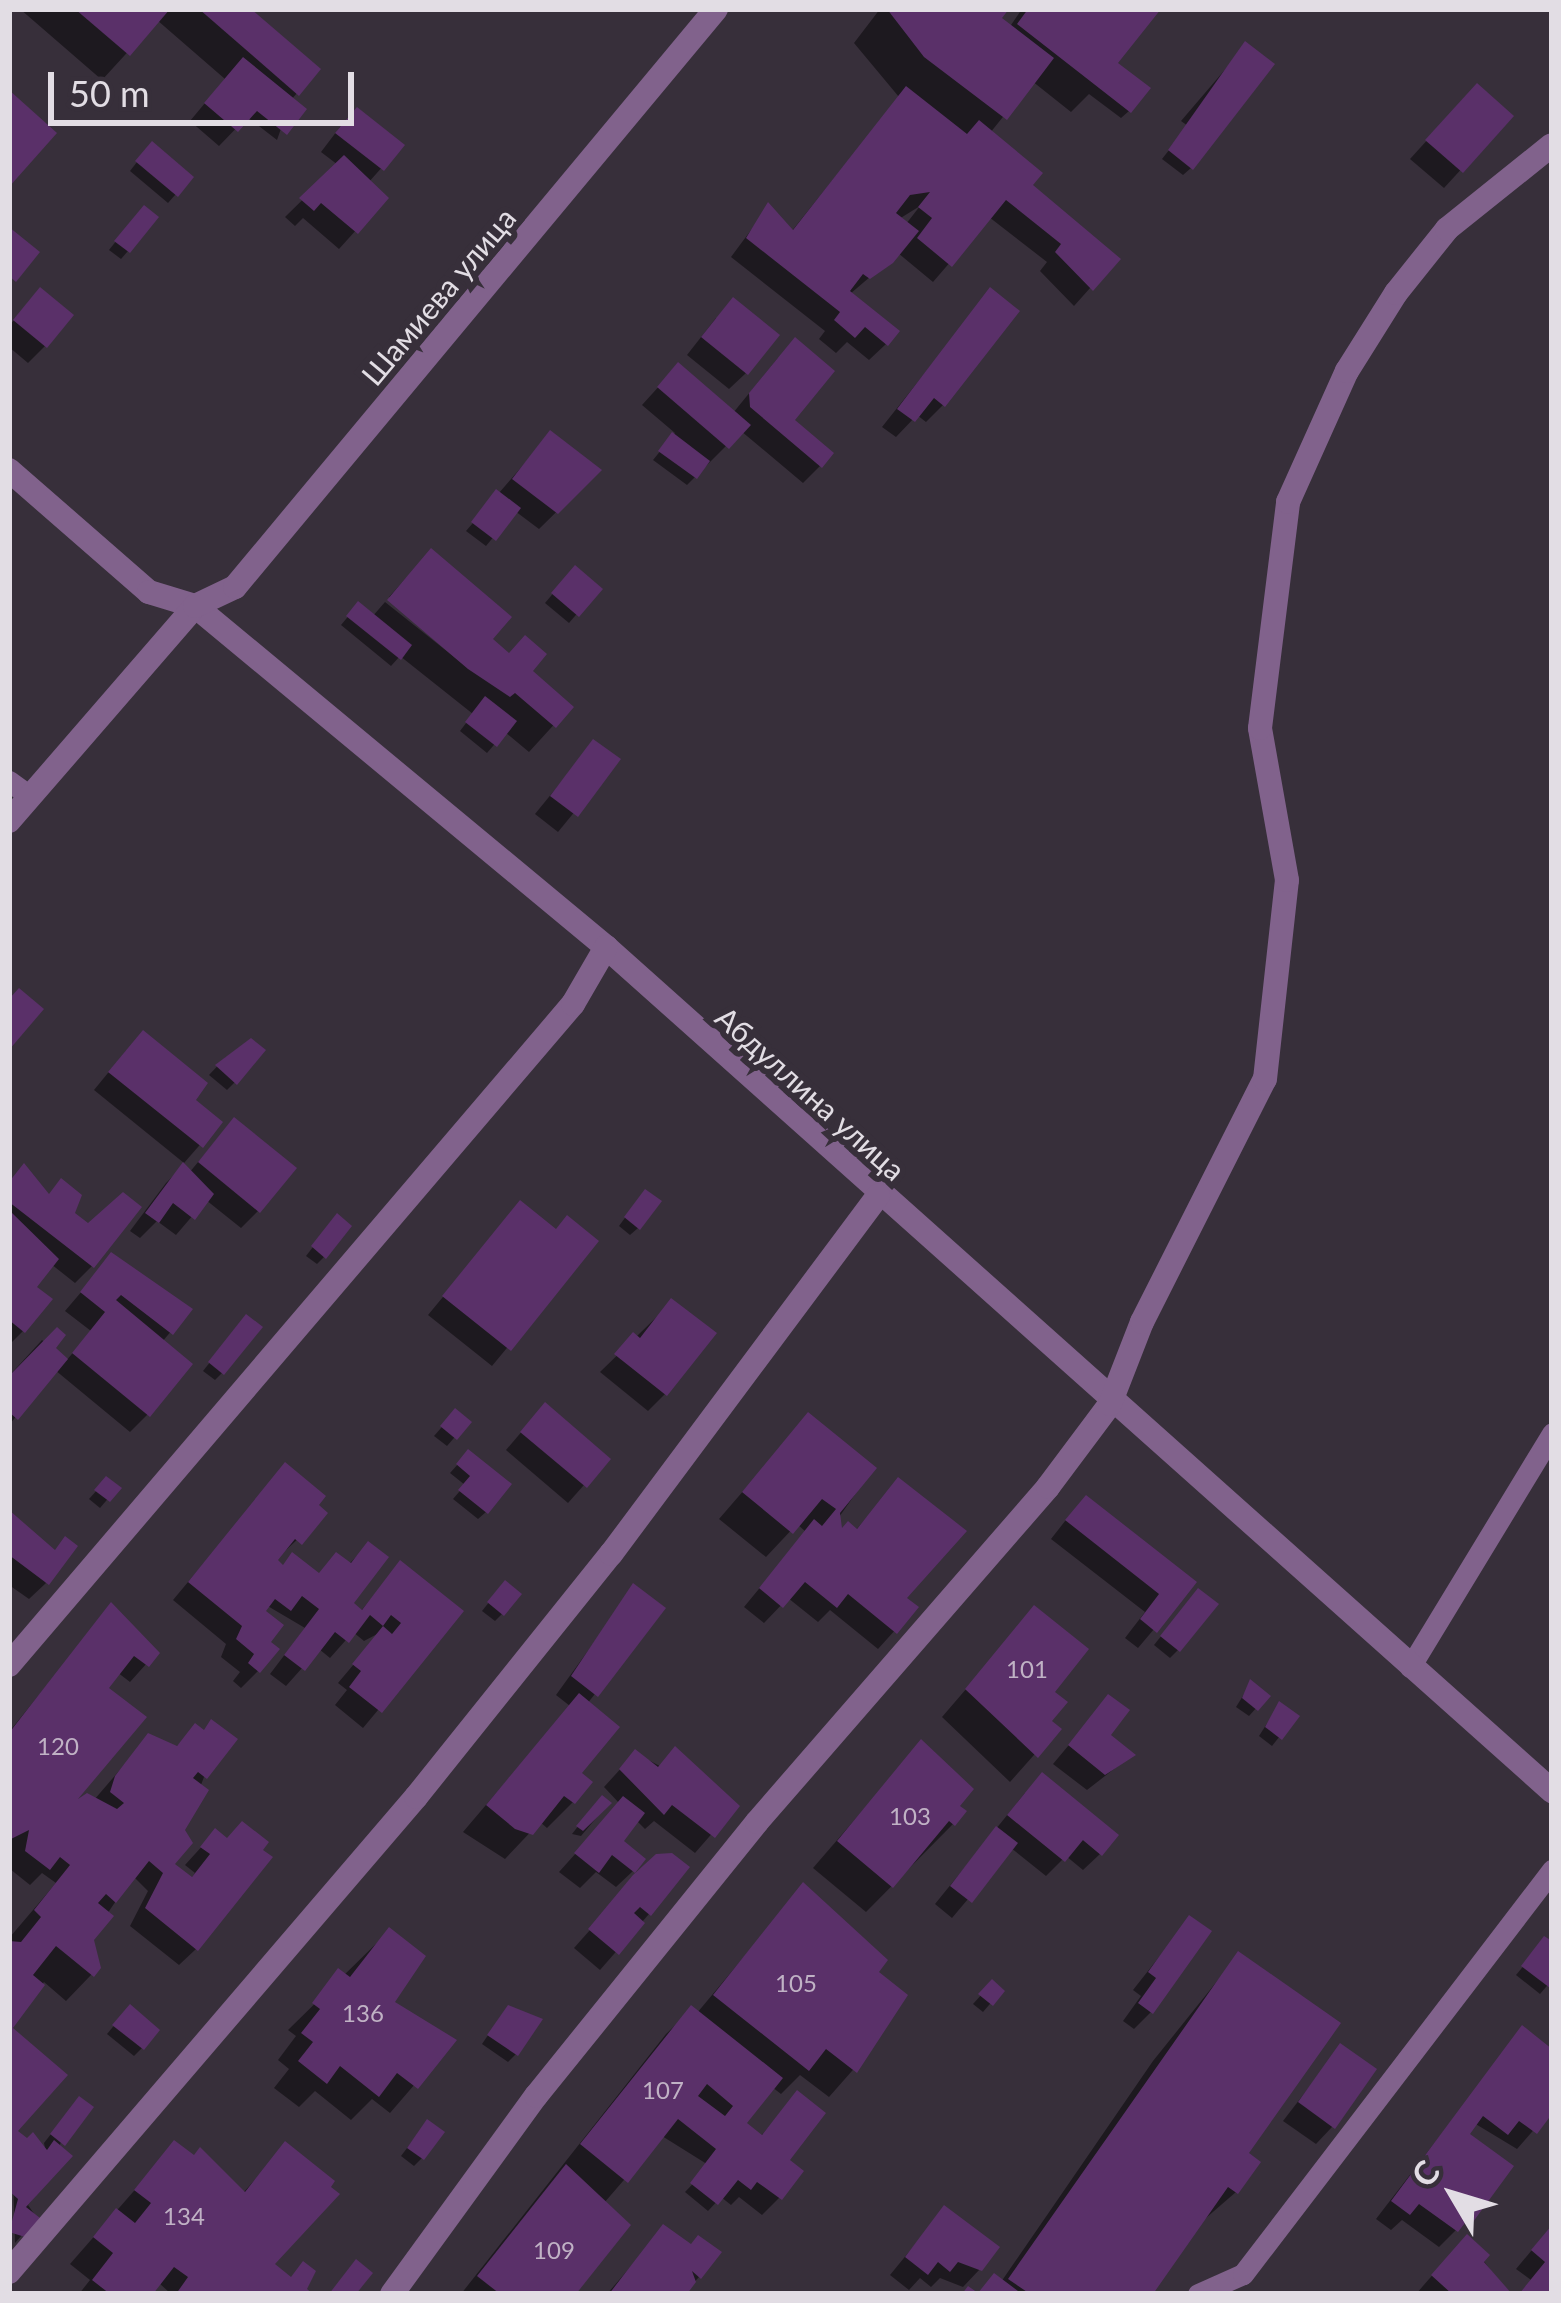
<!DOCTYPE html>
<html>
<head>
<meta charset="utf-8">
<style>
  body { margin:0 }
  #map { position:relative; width:1561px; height:2303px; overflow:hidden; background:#372f3a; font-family:Lato,sans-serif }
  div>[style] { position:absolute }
  .shadow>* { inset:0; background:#0007 }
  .building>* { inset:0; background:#5a3069 }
  .lane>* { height:21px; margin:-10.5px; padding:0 10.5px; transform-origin:10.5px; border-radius:10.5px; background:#81628c }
  .street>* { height:24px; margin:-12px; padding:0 12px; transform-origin:12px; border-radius:12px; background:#81628c }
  span { translate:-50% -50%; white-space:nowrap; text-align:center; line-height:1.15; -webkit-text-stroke:12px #372f3a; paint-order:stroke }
  .number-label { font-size:24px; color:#c0b2c5 }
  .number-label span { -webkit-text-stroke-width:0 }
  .street-label { font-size:30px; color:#e2dde4 }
  .frame { position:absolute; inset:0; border:12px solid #e2dde4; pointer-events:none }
  .north { position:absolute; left:1393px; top:2135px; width:120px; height:120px; -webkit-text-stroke:9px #372f3a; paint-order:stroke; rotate:308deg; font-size:33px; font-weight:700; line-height:48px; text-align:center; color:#e2dde4 }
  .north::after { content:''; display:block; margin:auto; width:42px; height:54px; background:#e2dde4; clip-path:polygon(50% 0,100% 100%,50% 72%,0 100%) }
  .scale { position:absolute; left:48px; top:72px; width:306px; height:54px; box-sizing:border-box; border:6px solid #e2dde4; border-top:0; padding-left:15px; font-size:36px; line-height:42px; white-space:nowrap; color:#e2dde4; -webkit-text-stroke:9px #372f3a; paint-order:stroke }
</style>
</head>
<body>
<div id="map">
  <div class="shadow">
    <div style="clip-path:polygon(20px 9px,246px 9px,317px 70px,291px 100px,277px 140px,247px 117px,219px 146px,190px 121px,225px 79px,157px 20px,102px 80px)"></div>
    <div style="clip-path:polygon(evenodd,880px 9px,1005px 9px,998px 19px,1009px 28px,1022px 9px,1157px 9px,1114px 64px,1129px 111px,1121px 118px,1089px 94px,1071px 112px,1032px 81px,990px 133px,1028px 185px,1116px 259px,1074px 306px,1040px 271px,1047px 262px,989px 217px,933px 282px,898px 253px,850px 294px,886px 344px,869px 360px,847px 342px,836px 353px,819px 339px,825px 331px,731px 257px,768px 207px,791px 232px,899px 97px,854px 43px,880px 9px,920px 206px,906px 224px,899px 219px,920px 206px)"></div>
    <div style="clip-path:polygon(1246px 45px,1191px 168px,1183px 175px,1162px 159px,1188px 126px,1181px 121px)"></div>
    <div style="clip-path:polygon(1460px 104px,1510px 116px,1444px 188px,1410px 159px)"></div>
    <div style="clip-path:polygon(340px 127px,401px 146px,368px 183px,385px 198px,339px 249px,303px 218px,295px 226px,285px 217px,338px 165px,321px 152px)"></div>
    <div style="clip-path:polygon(144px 153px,190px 178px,168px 203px,130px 171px)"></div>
    <div style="clip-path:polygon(136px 216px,128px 251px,121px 259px,109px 250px)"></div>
    <div style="clip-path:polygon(990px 291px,943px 405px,926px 422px,917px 415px,896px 437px,882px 427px)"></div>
    <div style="clip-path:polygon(24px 308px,45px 346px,28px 363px,9px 347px,9px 326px)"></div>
    <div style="clip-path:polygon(716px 318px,746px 373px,729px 389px,687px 355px)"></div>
    <div style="clip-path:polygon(778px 358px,790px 420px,820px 466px,803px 483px,741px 431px,687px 485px,653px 460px,675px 433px,642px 405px,662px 383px,733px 413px)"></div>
    <div style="clip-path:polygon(550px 434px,598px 471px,539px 529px,515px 511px,486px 546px,466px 531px)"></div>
    <div style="clip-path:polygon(567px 577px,598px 589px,569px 623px,545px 603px)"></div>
    <div style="clip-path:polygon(406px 578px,570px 707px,529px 752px,505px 732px,487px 753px,460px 731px,473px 714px,400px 656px,391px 666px,341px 625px,351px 613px,372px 617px,385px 602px,468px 668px,472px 663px,389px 597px)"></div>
    <div style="clip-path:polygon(593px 743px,617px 760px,558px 832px,535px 814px)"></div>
    <div style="clip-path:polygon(126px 1051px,219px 1123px,184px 1163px,94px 1090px)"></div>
    <div style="clip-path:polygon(226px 1057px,235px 1082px,227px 1090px,209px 1075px)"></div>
    <div style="clip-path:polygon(218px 1138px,258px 1211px,241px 1228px,206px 1200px,176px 1235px,157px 1221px,140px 1238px,130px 1231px,166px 1183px,183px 1166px,189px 1173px)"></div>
    <div style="clip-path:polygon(9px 1182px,47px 1196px,88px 1227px,92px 1266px,75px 1283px,51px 1264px,33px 1287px,23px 1331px,9px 1345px)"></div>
    <div style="clip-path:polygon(638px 1200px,638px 1228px,630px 1235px,619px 1226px)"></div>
    <div style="clip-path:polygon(520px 1204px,555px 1232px,595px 1241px,492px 1366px,428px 1315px)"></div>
    <div style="clip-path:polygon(330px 1225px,324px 1257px,317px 1264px,306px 1256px)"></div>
    <div style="clip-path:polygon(112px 1256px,189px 1310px,162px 1342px,147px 1415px,130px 1432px,55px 1370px,9px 1425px,9px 1376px,42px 1340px,66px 1361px,91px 1331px,65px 1311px)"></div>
    <div style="clip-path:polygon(672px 1302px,665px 1394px,648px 1411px,600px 1372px)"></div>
    <div style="clip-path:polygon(239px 1326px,222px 1373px,215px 1380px,203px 1371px)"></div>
    <div style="clip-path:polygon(808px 1416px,873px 1469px,832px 1527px,855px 1531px,898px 1481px,903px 1598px,915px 1608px,878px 1649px,830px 1610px,818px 1622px,788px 1598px,764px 1623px,744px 1607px,806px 1532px,797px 1524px,766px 1557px,719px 1519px)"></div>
    <div style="clip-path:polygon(448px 1420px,467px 1423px,447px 1446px,434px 1436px)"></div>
    <div style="clip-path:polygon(529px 1423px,607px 1459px,568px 1503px,506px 1450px)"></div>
    <div style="clip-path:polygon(468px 1453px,486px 1512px,478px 1519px,453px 1499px,465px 1485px,450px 1473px)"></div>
    <div style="clip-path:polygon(285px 1466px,299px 1538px,274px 1561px,265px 1589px,348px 1565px,368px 1545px,349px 1603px,360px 1612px,400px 1564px,460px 1612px,363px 1728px,335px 1705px,347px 1690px,338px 1683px,381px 1632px,364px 1641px,353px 1632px,330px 1658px,319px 1649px,286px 1686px,270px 1674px,305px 1628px,266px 1605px,258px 1671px,241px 1688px,233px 1681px,240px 1672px,221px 1657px,226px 1644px,173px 1600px)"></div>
    <div style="clip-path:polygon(106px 1480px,117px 1488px,100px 1508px,89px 1499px)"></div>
    <div style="clip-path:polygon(9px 1516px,46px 1583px,29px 1599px,9px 1585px)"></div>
    <div style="clip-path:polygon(1069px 1516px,1193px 1583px,1138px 1648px,1125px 1638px,1145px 1612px,1051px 1539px)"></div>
    <div style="clip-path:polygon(634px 1587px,662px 1609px,587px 1704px,573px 1802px,547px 1828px,540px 1822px,505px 1859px,463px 1832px,570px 1706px,556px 1695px)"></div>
    <div style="clip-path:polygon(498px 1591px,502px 1614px,495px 1621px,482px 1611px)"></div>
    <div style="clip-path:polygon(1190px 1600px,1178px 1650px,1170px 1658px,1154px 1645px)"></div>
    <div style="clip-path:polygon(111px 1606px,156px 1653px,130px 1682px,117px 1672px,105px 1688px,66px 1808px,94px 1800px,149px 1736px,175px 1748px,195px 1727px,204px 1777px,171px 1864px,190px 1880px,195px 1873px,185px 1865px,215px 1832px,196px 1949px,179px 1965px,130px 1926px,148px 1891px,133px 1876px,90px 1939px,98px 1967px,91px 1975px,66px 2001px,44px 1982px,9px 2028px,10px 1937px,56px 1883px,42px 1873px,30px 1885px,10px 1869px,9px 1732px)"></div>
    <div style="clip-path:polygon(1035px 1609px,1048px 1722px,1057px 1729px,1010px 1782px,942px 1717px)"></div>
    <div style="clip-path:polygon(1251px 1683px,1267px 1696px,1249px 1716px,1236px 1707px)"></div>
    <div style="clip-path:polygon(1109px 1697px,1106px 1735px,1132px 1755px,1087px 1790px,1053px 1764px)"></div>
    <div style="clip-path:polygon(1279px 1705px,1295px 1717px,1272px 1746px,1259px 1736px)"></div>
    <div style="clip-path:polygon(921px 1743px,956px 1806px,953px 1824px,866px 1912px,813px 1868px)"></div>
    <div style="clip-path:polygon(635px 1753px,736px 1806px,695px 1853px,654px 1821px,645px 1829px,636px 1820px,620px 1842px,633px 1871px,616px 1887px,596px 1872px,580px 1888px,559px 1872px,620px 1804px,604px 1787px)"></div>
    <div style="clip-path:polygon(1025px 1793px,1100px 1854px,1083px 1870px,1066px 1856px,1046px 1876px,1011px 1848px,952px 1918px,935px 1904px)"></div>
    <div style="clip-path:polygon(608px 1804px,581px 1836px,572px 1834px,594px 1806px)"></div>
    <div style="clip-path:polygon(639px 1875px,649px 1914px,600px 1970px,574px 1948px)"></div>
    <div style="clip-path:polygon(803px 1886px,867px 1982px,868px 2041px,874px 2046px,829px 2097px,800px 2075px,781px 2094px,772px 2087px,744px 2122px,760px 2137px,797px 2094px,779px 2198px,762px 2215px,739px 2197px,731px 2205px,721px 2197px,708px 2211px,685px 2192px,710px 2166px,662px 2136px,604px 2203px,572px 2294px,461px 2294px,666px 2034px,692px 2009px,697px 2013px)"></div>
    <div style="clip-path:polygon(1189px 1919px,1151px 2012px,1134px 2029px,1123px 2021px,1141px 1996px,1133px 1990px)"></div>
    <div style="clip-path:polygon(389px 1931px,391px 2002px,452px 2041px,390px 2113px,372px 2099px,351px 2120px,315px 2091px,299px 2107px,274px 2088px,289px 2069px,278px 2060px,296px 2036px,288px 2030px)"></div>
    <div style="clip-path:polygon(1545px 1940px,1552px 1945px,1552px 1980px,1540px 1994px,1516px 1975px)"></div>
    <div style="clip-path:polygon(1238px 1955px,1245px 2154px,1236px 2192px,1199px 2224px,1149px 2294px,979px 2294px,1001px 2282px,1153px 2061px)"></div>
    <div style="clip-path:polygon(992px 1983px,1001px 1991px,983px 2012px,973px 2004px)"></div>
    <div style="clip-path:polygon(122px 2016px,142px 2048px,134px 2056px,107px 2034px)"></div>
    <div style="clip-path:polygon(501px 2016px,516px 2054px,508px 2062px,482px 2044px)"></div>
    <div style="clip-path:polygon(9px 2028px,13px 2131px,46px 2153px,44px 2143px,72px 2107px,59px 2148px,69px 2156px,28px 2205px,37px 2218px,15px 2243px)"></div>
    <div style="clip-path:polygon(1522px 2029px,1552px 2057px,1552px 2109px,1517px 2149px,1474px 2123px,1465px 2135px,1456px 2230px,1439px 2247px,1402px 2220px,1391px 2230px,1376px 2219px)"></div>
    <div style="clip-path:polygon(1340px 2047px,1332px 2127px,1316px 2144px,1283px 2121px)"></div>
    <div style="clip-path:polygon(420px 2131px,422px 2158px,414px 2166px,401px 2156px)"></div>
    <div style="clip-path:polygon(175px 2144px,242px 2194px,286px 2145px,271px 2265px,290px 2280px,303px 2265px,313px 2276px,302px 2290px,308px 2294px,171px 2294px,158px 2282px,149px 2294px,79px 2294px,90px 2280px,70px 2264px)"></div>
    <div style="clip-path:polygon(944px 2209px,980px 2269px,963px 2287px,940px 2278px,931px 2287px,920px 2278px,909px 2290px,890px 2275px)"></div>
    <div style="clip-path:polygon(1552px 2226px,1552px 2286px,1545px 2294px,1519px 2294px,1531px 2280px,1516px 2269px)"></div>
    <div style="clip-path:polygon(664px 2228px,699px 2277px,683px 2294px,607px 2294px)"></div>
    <div style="clip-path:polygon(1467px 2238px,1508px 2294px,1416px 2294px,1450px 2255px)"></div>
  </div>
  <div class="building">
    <div style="clip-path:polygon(75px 9px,170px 9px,130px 56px)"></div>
    <div style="clip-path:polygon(199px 9px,251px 9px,321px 69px,299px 96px)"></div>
    <div style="clip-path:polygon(887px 9px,1009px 9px,1002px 18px,1054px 58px,1007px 120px,924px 57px)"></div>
    <div style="clip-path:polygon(1028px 9px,1161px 9px,1118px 63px,1151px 88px,1131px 113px,1017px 24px)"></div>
    <div style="clip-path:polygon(1245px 41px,1275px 64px,1193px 170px,1168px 150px)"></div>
    <div style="clip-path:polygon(243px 57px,307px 109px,287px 135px,257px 111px,238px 132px,204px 103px)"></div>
    <div style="clip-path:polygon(1477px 83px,1514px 116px,1463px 173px,1425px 140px)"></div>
    <div style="clip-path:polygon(906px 86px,967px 134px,979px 120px,1043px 173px,1033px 185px,1121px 259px,1093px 291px,1055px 252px,1061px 244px,1006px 200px,952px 267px,917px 238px,932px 218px,918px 207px,930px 192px,910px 195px,896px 213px,919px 231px,893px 263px,870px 279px,863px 274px,850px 291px,900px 331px,888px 346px,865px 327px,855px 338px,834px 320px,840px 312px,746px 238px,768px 202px,793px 230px)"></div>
    <div style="clip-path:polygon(9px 90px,57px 133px,9px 187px)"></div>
    <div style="clip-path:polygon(357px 107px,405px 145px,384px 171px,335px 133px)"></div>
    <div style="clip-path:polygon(152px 141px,194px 177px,178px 197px,135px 161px)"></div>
    <div style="clip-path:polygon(344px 155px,389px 198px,358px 234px,321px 203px,314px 211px,299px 198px)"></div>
    <div style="clip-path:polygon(144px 205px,159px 217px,130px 253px,114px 241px)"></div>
    <div style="clip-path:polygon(9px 227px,40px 252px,16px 282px,9px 276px)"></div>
    <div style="clip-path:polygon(40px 287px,74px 315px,47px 348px,13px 320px)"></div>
    <div style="clip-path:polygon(990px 287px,1020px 311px,945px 407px,934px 398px,915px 422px,897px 409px)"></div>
    <div style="clip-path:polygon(733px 297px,780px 335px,748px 375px,701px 337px)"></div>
    <div style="clip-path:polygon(795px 337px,835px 371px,795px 420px,834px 453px,822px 468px,750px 407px,749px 393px)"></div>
    <div style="clip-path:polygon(678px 362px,751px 425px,729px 449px,657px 387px)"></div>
    <div style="clip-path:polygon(550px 430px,602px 470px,558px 514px,512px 479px)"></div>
    <div style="clip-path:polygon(672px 432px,710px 461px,697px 479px,658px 451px)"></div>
    <div style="clip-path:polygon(496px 489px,521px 508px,496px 541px,471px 522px)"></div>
    <div style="clip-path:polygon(431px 548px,512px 617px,493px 639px,509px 653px,525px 635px,547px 654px,533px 671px,574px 707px,556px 728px,515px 693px,510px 697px,468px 669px,387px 600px)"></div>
    <div style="clip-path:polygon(575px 565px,603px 589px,579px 617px,551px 593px)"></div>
    <div style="clip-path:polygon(358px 601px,412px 645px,401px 660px,346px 616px)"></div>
    <div style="clip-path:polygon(485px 696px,517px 721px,497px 747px,465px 722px)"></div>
    <div style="clip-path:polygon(593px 739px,621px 759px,578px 817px,550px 796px)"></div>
    <div style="clip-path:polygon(19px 988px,44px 1009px,9px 1050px,9px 999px)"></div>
    <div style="clip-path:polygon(143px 1030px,208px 1083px,196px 1100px,223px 1122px,203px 1148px,108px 1072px)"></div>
    <div style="clip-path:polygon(251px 1038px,266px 1050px,237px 1085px,215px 1065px)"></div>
    <div style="clip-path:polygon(234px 1117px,297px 1168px,260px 1213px,198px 1162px)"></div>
    <div style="clip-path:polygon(183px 1162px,214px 1194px,195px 1220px,173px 1203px,159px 1223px,145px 1213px)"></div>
    <div style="clip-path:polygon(24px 1163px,49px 1194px,61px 1178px,82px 1195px,75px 1213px,88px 1223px,123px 1192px,142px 1207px,94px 1268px,9px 1202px,9px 1182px)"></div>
    <div style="clip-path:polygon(645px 1189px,662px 1201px,640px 1230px,624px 1217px)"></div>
    <div style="clip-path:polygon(520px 1200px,556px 1229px,567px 1215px,599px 1241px,511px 1351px,442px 1296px)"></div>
    <div style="clip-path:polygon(9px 1210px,59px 1259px,37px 1287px,53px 1299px,25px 1333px,9px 1320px)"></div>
    <div style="clip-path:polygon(337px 1213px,352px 1226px,326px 1259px,311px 1246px)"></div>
    <div style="clip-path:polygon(111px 1252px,193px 1309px,173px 1335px,121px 1295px,116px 1300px,193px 1364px,150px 1417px,72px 1353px,105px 1312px,80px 1292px)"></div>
    <div style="clip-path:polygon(671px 1298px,717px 1333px,667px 1396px,614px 1354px,633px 1332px,640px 1338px)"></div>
    <div style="clip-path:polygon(246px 1314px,263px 1327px,224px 1375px,208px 1362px)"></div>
    <div style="clip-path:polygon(57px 1327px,66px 1335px,56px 1348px,68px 1359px,18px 1420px,9px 1412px,9px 1376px)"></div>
    <div style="clip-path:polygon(545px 1402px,611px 1459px,587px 1488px,520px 1432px)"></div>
    <div style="clip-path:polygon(455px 1408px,472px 1422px,457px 1440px,440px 1426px)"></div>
    <div style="clip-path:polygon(808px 1412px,877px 1468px,840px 1513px,842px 1528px,848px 1521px,857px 1529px,898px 1477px,967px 1531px,907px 1598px,919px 1607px,897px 1634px,848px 1594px,837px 1608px,805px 1582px,783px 1608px,759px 1588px,814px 1519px,822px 1526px,836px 1509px,822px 1499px,793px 1534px,742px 1492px)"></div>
    <div style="clip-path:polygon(468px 1449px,512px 1484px,488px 1514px,458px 1490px,470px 1476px,456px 1464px)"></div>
    <div style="clip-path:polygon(285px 1462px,326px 1496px,319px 1505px,328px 1513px,302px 1545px,295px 1539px,278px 1560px,283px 1565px,292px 1552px,319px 1573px,336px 1552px,351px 1563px,368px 1541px,389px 1557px,354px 1603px,362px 1610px,400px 1560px,464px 1611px,382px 1713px,349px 1687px,361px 1671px,352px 1664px,383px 1626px,392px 1634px,401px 1623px,391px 1615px,383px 1626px,370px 1615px,349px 1643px,335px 1632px,305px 1671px,284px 1655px,319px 1609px,302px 1596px,291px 1611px,275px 1599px,266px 1611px,284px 1625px,271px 1642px,280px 1649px,260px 1673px,248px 1663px,254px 1654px,236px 1639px,242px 1626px,188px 1582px)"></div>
    <div style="clip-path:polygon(106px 1476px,122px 1488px,110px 1502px,94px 1490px)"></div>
    <div style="clip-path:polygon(1086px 1495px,1197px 1582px,1157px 1633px,1140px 1619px,1159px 1594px,1065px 1520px)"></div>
    <div style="clip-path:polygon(9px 1510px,55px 1550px,65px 1536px,78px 1546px,49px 1585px,9px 1555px)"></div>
    <div style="clip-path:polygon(505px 1580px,522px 1594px,504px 1616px,487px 1602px)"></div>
    <div style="clip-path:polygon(633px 1583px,666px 1608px,598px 1697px,571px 1676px)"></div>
    <div style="clip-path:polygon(1198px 1588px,1219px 1604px,1180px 1652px,1160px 1636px)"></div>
    <div style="clip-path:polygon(111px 1602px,160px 1653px,149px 1667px,134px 1656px,109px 1688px,147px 1717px,78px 1799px,87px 1793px,117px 1809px,124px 1803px,110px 1792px,115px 1776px,148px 1733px,177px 1746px,195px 1723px,204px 1730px,211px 1719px,238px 1739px,207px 1779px,198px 1772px,193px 1778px,209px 1790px,185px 1830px,193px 1843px,175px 1864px,192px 1877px,210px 1854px,200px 1847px,215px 1828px,227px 1838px,242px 1821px,269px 1842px,263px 1850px,273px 1857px,198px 1951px,145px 1908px,163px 1873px,149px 1861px,116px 1903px,106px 1894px,98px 1903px,114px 1916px,94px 1940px,101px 1968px,94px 1977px,56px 1946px,33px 1975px,45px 1985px,13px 2028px,68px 2075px,18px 2131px,27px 2138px,33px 2132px,47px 2150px,54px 2140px,73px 2156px,26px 2207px,40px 2218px,25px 2237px,9px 2232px,18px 2199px,9px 2191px,9px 1941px,21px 1942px,41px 1917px,34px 1910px,70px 1865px,60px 1857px,50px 1870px,25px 1851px,29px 1830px,9px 1840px,9px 1733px)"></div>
    <div style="clip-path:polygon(1034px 1605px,1089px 1649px,1055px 1692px,1068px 1702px,1052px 1721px,1062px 1729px,1038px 1758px,965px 1689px)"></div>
    <div style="clip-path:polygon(1250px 1679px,1271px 1696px,1258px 1711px,1242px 1698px)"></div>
    <div style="clip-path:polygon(579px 1693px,620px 1727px,582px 1773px,593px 1782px,575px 1804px,564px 1796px,533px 1835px,515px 1829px,486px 1805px)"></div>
    <div style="clip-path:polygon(1108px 1694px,1130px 1710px,1111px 1735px,1136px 1755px,1105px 1775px,1068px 1745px)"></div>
    <div style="clip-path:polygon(1279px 1701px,1300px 1716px,1282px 1740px,1265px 1727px)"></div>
    <div style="clip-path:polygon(921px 1739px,974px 1789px,960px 1806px,967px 1811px,955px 1826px,949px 1821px,893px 1888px,837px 1841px)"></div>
    <div style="clip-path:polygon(675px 1746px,740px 1806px,715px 1838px,672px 1805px,664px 1815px,619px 1769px,635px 1749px,658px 1767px)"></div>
    <div style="clip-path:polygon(1042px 1772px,1119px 1835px,1102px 1856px,1083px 1840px,1065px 1862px,1007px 1815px)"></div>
    <div style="clip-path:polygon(602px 1795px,612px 1803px,583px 1831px,576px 1826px)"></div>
    <div style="clip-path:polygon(623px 1796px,645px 1813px,624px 1841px,646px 1859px,635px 1873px,612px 1855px,599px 1873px,574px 1853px)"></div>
    <div style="clip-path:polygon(996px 1826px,1018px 1843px,972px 1903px,950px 1886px)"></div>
    <div style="clip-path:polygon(672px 1853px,690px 1867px,651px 1916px,640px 1907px,634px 1913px,645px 1923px,619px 1955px,588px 1929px,633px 1875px,656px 1854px)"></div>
    <div style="clip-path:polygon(803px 1882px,888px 1960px,879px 1972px,908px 1995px,857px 2073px,826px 2049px,809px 2071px,713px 1995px)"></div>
    <div style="clip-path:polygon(1189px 1915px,1212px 1931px,1153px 2014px,1138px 2003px,1156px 1978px,1148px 1972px)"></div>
    <div style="clip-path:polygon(389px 1927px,426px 1956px,395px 2002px,457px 2040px,418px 2089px,397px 2073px,379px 2097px,340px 2066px,327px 2084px,298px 2061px,313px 2042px,301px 2033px,320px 2009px,312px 2003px,338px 1968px,350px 1977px)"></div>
    <div style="clip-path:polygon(1544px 1936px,1552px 1941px,1550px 1988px,1521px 1966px)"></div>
    <div style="clip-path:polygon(1238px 1951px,1341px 2023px,1249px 2153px,1261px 2162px,1238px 2194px,1228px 2187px,1153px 2294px,1030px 2294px,1008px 2279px)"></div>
    <div style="clip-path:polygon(992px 1979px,1005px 1991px,993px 2006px,978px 1994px)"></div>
    <div style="clip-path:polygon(130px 2004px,160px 2030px,144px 2050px,112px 2025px)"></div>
    <div style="clip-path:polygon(508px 2005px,543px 2019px,518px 2056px,487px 2035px)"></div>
    <div style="clip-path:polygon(evenodd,691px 2005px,783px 2078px,747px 2123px,762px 2135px,797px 2090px,826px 2113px,790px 2160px,804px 2171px,782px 2200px,757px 2182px,751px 2190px,738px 2180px,718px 2205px,690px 2183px,716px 2149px,678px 2119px,628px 2183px,580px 2144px,691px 2005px,707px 2084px,733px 2106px,725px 2116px,698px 2096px,707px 2084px)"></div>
    <div style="clip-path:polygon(1522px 2025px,1552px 2049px,1552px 2114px,1537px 2134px,1519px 2121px,1508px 2135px,1483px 2116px,1470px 2134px,1514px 2166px,1473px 2222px,1468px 2219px,1458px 2232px,1419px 2204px,1410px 2215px,1391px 2201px)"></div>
    <div style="clip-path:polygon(1340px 2043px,1377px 2069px,1335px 2129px,1298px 2102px)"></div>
    <div style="clip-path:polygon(79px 2096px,94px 2107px,65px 2146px,50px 2134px)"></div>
    <div style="clip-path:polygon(427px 2119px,445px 2132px,424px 2160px,407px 2148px)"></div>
    <div style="clip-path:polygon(174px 2140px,194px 2155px,200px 2147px,245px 2192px,285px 2141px,335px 2181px,331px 2187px,340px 2194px,275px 2264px,291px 2277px,303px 2261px,316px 2271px,307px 2289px,313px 2294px,176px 2294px,188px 2277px,174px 2267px,153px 2294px,110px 2294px,92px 2280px,113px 2253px,93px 2237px,116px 2208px,135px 2223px,151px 2203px,134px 2190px)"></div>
    <div style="clip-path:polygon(566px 2164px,631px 2225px,576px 2294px,500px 2294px,477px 2276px)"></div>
    <div style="clip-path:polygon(944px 2205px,1000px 2247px,982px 2271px,958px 2262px,950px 2272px,938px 2262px,928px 2275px,905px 2257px)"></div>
    <div style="clip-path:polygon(663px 2224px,691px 2244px,698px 2235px,722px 2252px,701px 2279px,692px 2271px,696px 2282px,687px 2294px,609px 2294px)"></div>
    <div style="clip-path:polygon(1552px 2225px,1552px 2292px,1519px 2294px,1545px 2262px,1531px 2250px)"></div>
    <div style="clip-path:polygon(1467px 2234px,1490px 2255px,1484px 2262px,1512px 2294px,1452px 2294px,1431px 2275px)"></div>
    <div style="clip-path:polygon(356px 2259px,373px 2273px,356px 2294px,329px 2294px)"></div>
    <div style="clip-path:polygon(994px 2273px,1022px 2294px,962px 2294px,968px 2286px,978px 2293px)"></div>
  </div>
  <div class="lane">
    <div style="left:9px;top:781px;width:26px;rotate:36deg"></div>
    <div style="left:1410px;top:1667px;width:274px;rotate:-58.7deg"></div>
    <div style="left:1198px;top:2294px;width:49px;rotate:-24deg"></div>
    <div style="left:1243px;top:2274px;width:509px;rotate:-52.59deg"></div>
  </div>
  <div class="street">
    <div style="left:9px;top:470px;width:186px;rotate:41.1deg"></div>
    <div style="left:149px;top:592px;width:48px;rotate:16.9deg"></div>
    <div style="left:195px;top:606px;width:534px;rotate:39.68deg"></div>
    <div style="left:606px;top:947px;width:1268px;rotate:41.74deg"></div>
    <div style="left:9px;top:821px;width:284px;rotate:-49.1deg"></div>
    <div style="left:195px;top:606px;width:44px;rotate:-25.4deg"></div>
    <div style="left:235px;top:587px;width:752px;rotate:-50.23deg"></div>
    <div style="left:9px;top:1665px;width:869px;rotate:-49.53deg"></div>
    <div style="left:573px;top:1004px;width:66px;rotate:-59.9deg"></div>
    <div style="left:9px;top:2272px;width:626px;rotate:-49.41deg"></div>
    <div style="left:416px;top:1797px;width:312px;rotate:-51.3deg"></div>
    <div style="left:611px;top:1554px;width:447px;rotate:-53.3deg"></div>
    <div style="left:392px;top:2294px;width:245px;rotate:-54deg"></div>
    <div style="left:536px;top:2096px;width:352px;rotate:-51.1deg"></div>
    <div style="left:757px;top:1822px;width:444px;rotate:-49deg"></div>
    <div style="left:1048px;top:1487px;width:104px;rotate:-53.2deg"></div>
    <div style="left:1110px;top:1404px;width:88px;rotate:-68.7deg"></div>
    <div style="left:1142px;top:1322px;width:272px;rotate:-63.2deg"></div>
    <div style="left:1265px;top:1079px;width:200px;rotate:-83.7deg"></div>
    <div style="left:1287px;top:880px;width:154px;rotate:-100.1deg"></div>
    <div style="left:1260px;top:728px;width:228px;rotate:-82.9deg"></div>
    <div style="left:1288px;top:502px;width:144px;rotate:-65.8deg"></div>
    <div style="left:1347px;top:371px;width:92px;rotate:-57.9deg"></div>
    <div style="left:1396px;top:293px;width:82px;rotate:-51.4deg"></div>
    <div style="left:1447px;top:229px;width:134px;rotate:-38.7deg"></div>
  </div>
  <div class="number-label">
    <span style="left:1027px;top:1669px">101</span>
    <span style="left:58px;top:1746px">120</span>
    <span style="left:910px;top:1816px">103</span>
    <span style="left:796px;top:1983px">105</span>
    <span style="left:363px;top:2013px">136</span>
    <span style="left:663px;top:2090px">107</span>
    <span style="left:184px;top:2216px">134</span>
    <span style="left:554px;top:2250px">109</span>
  </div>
  <div class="street-label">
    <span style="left:438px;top:296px;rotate:-50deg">Шамиева улица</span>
    <span style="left:811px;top:1093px;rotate:42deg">Абдуллина улица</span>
  </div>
  <div class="frame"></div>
  <div class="north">С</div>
  <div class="scale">50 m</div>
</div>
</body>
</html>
